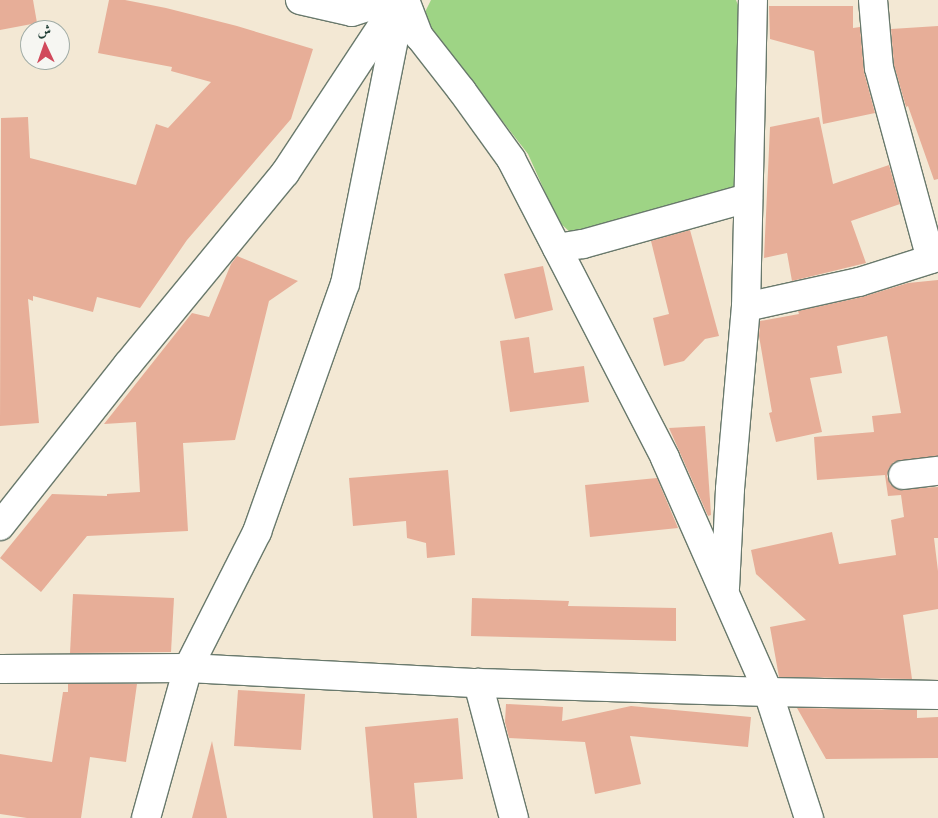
<!DOCTYPE html>
<html>
<head>
<meta charset="utf-8">
<style>
  body { margin:0 }
  #map { position:relative; width:938px; height:818px; overflow:hidden; background:#f3e8d4; font-family:Alegreya,Amiri,serif }
  div>[style] { position:absolute }
  .green>* { inset:0; background:#9ed485 }
  .building>* { inset:0; background:#e7ae98 }
  .roads { filter:drop-shadow(1px 0 #69796c) drop-shadow(-1px 0 #69796c) drop-shadow(0 1px #69796c) drop-shadow(0 -1px #69796c) }
  .street>* { height:28px; margin:-14px; padding:0 14px; transform-origin:14px; border-radius:14px; background:#fff }
  .secondary>* { height:28px; margin:-14px; padding:0 14px; transform-origin:14px; border-radius:14px; background:#fff }
  span { translate:-50% -50%; white-space:nowrap; text-align:center; line-height:1.15; -webkit-text-stroke:4.5px #f6f6f2; paint-order:stroke }
  .north { position:absolute; left:20px; top:20px; width:50px; height:50px; box-sizing:border-box; background:#f6f6f2; border:1px solid #a0aca6; border-radius:50%; rotate:357deg; font-size:14px; font-weight:700; line-height:20px; text-align:center; color:#1f3d34 }
  .north::after { content:''; display:block; margin:auto; width:18px; height:22px; background:#d1495b; clip-path:polygon(50% 0,100% 100%,50% 72%,0 100%) }
</style>
</head>
<body>
<div id="map">
  <div class="green">
    <div style="clip-path:polygon(431px 0,736px 0,740px 10px,734px 193px,572px 234px,558px 221px,528px 154px,487px 101px,435px 43px,426px 27px,426px 10px)"></div>
  </div>
  <div class="building">
    <div style="clip-path:polygon(0 0,33px 0,37px 23px,0 30px)"></div>
    <div style="clip-path:polygon(109px 0,125px 0,166px 8px,237px 26px,313px 49px,291px 119px,187px 240px,140px 308px,97px 297px,93px 312px,33px 296px,33px 301px,28px 299px,39px 423px,0 426px,1px 118px,28px 117px,30px 158px,136px 185px,156px 124px,168px 128px,211px 82px,171px 71px,172px 67px,98px 53px)"></div>
    <div style="clip-path:polygon(769px 6px,853px 6px,853px 28px,860px 27px,864px 72px,875px 113px,823px 124px,814px 51px,770px 39px)"></div>
    <div style="clip-path:polygon(938px 26px,938px 179px,934px 180px,908px 106px,906px 107px,894px 65px,891px 29px)"></div>
    <div style="clip-path:polygon(819px 117px,833px 184px,889px 165px,900px 204px,851px 221px,866px 263px,792px 281px,787px 253px,764px 258px,770px 127px)"></div>
    <div style="clip-path:polygon(690px 230px,719px 336px,705px 339px,684px 361px,664px 366px,653px 318px,669px 314px,651px 241px)"></div>
    <div style="clip-path:polygon(237px 256px,298px 281px,269px 301px,235px 440px,183px 443px,188px 531px,87px 536px,41px 592px,0 558px,52px 494px,107px 496px,107px 494px,140px 492px,136px 422px,104px 424px,192px 313px,209px 317px,231px 264px)"></div>
    <div style="clip-path:polygon(543px 266px,553px 310px,515px 319px,504px 274px)"></div>
    <div style="clip-path:polygon(938px 280px,938px 456px,894px 462px,889px 468px,887px 476px,890px 484px,897px 489px,938px 487px,938px 538px,934px 538px,938px 571px,938px 609px,903px 615px,912px 679px,779px 677px,770px 627px,806px 620px,756px 574px,751px 550px,832px 532px,839px 564px,896px 555px,891px 520px,904px 517px,901px 495px,888px 496px,885px 475px,817px 480px,814px 437px,874px 432px,872px 416px,901px 413px,887px 336px,837px 346px,842px 373px,810px 378px,822px 432px,776px 442px,769px 413px,772px 412px,759px 336px,760px 321px,799px 314px,798px 311px,862px 297px,908px 283px)"></div>
    <div style="clip-path:polygon(529px 337px,534px 373px,584px 366px,589px 402px,510px 412px,500px 341px)"></div>
    <div style="clip-path:polygon(705px 426px,711px 515px,708px 516px,669px 428px)"></div>
    <div style="clip-path:polygon(448px 470px,455px 555px,427px 558px,426px 543px,407px 538px,406px 521px,353px 526px,349px 478px)"></div>
    <div style="clip-path:polygon(657px 478px,678px 528px,590px 537px,585px 485px)"></div>
    <div style="clip-path:polygon(73px 594px,174px 598px,171px 652px,70px 653px)"></div>
    <div style="clip-path:polygon(472px 598px,569px 601px,568px 606px,676px 608px,676px 641px,471px 636px)"></div>
    <div style="clip-path:polygon(68px 684px,137px 684px,126px 762px,90px 757px,81px 818px,27px 818px,0 814px,0 754px,52px 762px,63px 692px,68px 692px)"></div>
    <div style="clip-path:polygon(238px 690px,305px 694px,301px 750px,234px 746px)"></div>
    <div style="clip-path:polygon(506px 704px,563px 707px,562px 721px,631px 706px,751px 717px,748px 747px,630px 736px,641px 784px,595px 794px,585px 742px,509px 738px,505px 722px)"></div>
    <div style="clip-path:polygon(797px 708px,917px 710px,917px 718px,938px 717px,938px 758px,826px 759px)"></div>
    <div style="clip-path:polygon(458px 718px,463px 779px,414px 783px,417px 818px,373px 818px,365px 727px)"></div>
    <div style="clip-path:polygon(212px 741px,227px 818px,192px 818px)"></div>
  </div>
  <div class="roads">
    <div class="street">
      <div style="left:300px;top:0;width:53px;rotate:13deg"></div>
      <div style="left:352px;top:12px;width:38px;rotate:-18deg"></div>
      <div style="left:405px;top:0;width:39px;rotate:69deg"></div>
      <div style="left:419px;top:36px;width:70px;rotate:52deg"></div>
      <div style="left:462px;top:91px;width:84px;rotate:54.2deg"></div>
      <div style="left:511px;top:159px;width:336px;rotate:62.7deg"></div>
      <div style="left:665px;top:458px;width:256px;rotate:66.2deg"></div>
      <div style="left:768px;top:692px;width:133px;rotate:72deg"></div>
      <div style="left:873px;top:0;width:68px;rotate:85deg"></div>
      <div style="left:879px;top:68px;width:198px;rotate:74.8deg"></div>
      <div style="left:557px;top:248px;width:26px;rotate:-9deg"></div>
      <div style="left:583px;top:244px;width:171px;rotate:-15.6deg"></div>
      <div style="left:746px;top:307px;width:116px;rotate:-12.5deg"></div>
      <div style="left:859px;top:282px;width:83px;rotate:-17.6deg"></div>
      <div style="left:903px;top:475px;width:35px;rotate:-7deg"></div>
      <div style="left:725px;top:588px;width:99px;rotate:-87.1deg"></div>
      <div style="left:730px;top:489px;width:183px;rotate:-85deg"></div>
      <div style="left:746px;top:307px;width:307px;rotate:-88.7deg"></div>
      <div style="left:0;top:669px;width:188px;rotate:-0.3deg"></div>
      <div style="left:188px;top:668px;width:290px;rotate:3deg"></div>
      <div style="left:478px;top:683px;width:290px;rotate:1.8deg"></div>
      <div style="left:768px;top:692px;width:170px;rotate:1deg"></div>
      <div style="left:478px;top:683px;width:140px;rotate:75.1deg"></div>
      <div style="left:146px;top:818px;width:156px;rotate:-74.4deg"></div>
      <div style="left:188px;top:668px;width:153px;rotate:-63.1deg"></div>
      <div style="left:257px;top:532px;width:263px;rotate:-70.5deg"></div>
      <div style="left:345px;top:284px;width:290px;rotate:-78.7deg"></div>
    </div>
    <div class="secondary">
      <div style="left:0;top:526px;width:206px;rotate:-51.7deg"></div>
      <div style="left:128px;top:364px;width:247px;rotate:-50.6deg"></div>
      <div style="left:285px;top:173px;width:207px;rotate:-56.6deg"></div>
    </div>
  </div>
  <div class="north">ش</div>
</div>
</body>
</html>
